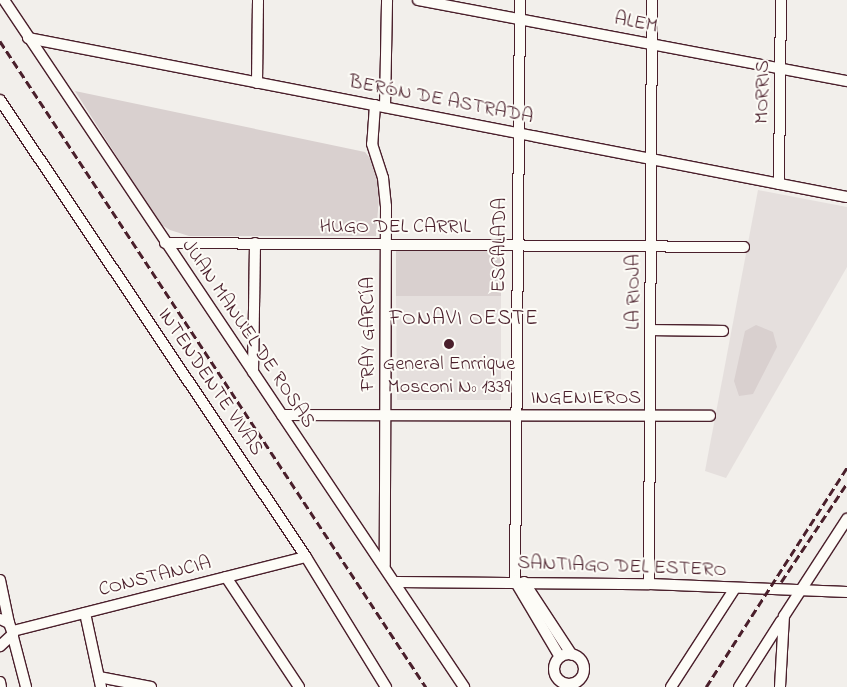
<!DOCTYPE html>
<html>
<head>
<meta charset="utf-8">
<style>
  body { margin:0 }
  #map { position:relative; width:847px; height:687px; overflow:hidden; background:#f2efeb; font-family:"Indie Flower",sans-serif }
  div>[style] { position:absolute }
  .built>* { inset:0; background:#e5dfdd }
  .green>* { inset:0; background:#d9d0cf }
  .roads { filter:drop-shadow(1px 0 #4a1f2b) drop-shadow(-1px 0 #4a1f2b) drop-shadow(0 1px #4a1f2b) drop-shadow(0 -1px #4a1f2b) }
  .minor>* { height:10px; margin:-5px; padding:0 5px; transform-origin:5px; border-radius:5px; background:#fdfcf7 }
  .minor>.ring { margin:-5px; padding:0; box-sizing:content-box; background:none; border:10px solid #fdfcf7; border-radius:50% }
  .rail>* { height:2.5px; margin-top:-1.25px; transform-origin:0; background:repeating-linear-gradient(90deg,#4a1f2b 0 8px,transparent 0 12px) }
  .dots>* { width:14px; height:14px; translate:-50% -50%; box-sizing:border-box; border:2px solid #fdfcf7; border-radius:50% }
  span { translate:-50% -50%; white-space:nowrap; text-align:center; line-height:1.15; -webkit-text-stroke:4px #fdfcf7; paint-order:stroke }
  .street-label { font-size:20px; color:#4a1f2b }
  .poi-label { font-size:20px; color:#4a1f2b }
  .neighbourhood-label { font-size:21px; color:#4a1f2b; letter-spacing:1px }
</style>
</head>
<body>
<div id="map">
  <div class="built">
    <div style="clip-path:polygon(758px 190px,847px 207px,847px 267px,726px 478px,705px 471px)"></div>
    <div style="clip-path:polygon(396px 296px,501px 296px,501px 400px,397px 400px)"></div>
  </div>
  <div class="green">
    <div style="clip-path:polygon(75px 91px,365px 152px,376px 166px,380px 184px,376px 236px,189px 236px,170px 230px,160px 224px)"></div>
    <div style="clip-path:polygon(396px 251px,501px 251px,501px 296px,396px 296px)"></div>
    <div style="clip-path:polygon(756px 325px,773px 332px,777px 347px,753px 394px,739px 396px,734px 381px,745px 331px)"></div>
  </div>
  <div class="roads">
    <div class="minor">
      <div style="left:4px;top:0;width:827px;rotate:56.19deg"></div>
      <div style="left:418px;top:0;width:437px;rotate:10.7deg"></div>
      <div style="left:520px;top:0;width:581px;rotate:90.49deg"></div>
      <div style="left:515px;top:581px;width:88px;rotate:59.4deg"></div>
      <div style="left:28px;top:38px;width:834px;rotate:10.99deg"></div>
      <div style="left:257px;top:83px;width:83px;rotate:-89.3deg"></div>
      <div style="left:0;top:100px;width:550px;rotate:56.19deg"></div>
      <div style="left:306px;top:557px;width:153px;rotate:58.4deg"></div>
      <div style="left:375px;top:105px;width:39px;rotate:94deg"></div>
      <div style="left:372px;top:144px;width:36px;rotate:72deg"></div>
      <div style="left:383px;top:178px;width:28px;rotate:84deg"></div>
      <div style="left:386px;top:206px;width:359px;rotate:90.2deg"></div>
      <div style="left:385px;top:107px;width:107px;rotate:-88.9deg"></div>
      <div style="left:779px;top:184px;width:184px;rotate:-89.4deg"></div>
      <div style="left:165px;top:243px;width:579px;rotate:0.4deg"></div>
      <div style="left:651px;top:330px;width:72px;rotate:0.8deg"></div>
      <div style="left:253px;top:372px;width:129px;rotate:-89.1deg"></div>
      <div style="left:282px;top:415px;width:428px;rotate:0.1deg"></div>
      <div style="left:226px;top:577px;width:132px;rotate:56.4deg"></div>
      <div style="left:0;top:580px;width:44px;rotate:78.2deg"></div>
      <div style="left:397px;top:582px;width:252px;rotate:0.5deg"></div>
      <div style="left:649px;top:584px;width:198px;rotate:2.3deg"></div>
      <div style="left:524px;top:582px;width:87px;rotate:56.7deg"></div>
      <div style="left:649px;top:584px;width:584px;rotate:-89.71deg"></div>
      <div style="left:85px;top:613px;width:76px;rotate:77.8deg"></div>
      <div style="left:0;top:619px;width:10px;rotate:24deg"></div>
      <div style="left:9px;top:623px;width:12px;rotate:70deg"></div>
      <div style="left:13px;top:634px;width:18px;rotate:137deg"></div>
      <div style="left:13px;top:631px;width:302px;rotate:-14.2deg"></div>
      <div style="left:13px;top:637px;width:52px;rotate:75.4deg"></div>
      <div class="ring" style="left:554px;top:654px;width:20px;height:20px"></div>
      <div style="left:99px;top:677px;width:53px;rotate:10.9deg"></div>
      <div style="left:0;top:682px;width:5px;rotate:79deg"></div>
      <div style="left:671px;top:687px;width:118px;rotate:-57.1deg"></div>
      <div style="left:739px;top:687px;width:78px;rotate:-57.5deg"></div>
      <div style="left:780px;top:687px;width:71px;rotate:-86.8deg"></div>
      <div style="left:784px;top:616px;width:116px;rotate:-57deg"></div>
    </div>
  </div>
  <div class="rail">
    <div style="left:0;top:41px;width:774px;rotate:56.6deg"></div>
    <div style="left:781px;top:582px;width:119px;rotate:-56.3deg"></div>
    <div style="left:706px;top:687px;width:261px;rotate:-57.3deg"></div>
  </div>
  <div class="dots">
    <div style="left:449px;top:344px;background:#4a1f2b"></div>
  </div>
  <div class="street-label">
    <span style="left:636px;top:23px;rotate:11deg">ALEM</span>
    <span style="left:763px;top:92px;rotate:-89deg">MORRIS</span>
    <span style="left:441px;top:100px;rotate:11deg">BERÓN DE ASTRADA</span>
    <span style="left:395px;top:227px">HUGO DEL CARRIL</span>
    <span style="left:500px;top:245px;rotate:-89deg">ESCALADA</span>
    <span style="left:634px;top:292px;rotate:-90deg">LA RIOJA</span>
    <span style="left:248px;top:334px;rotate:56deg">JUAN MANUEL DE ROSAS</span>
    <span style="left:368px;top:334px;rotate:-90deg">FRAY GARCÍA</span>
    <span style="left:210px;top:382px;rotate:56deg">INTENDENTE VIVAS</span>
    <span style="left:586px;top:398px">INGENIEROS</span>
    <span style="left:622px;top:567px;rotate:2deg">SANTIAGO DEL ESTERO</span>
    <span style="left:155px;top:577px;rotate:-14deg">CONSTANCIA</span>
  </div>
  <div class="poi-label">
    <span style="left:449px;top:376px">General Enrrique<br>Mosconi Nº 1339</span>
  </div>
  <div class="neighbourhood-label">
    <span style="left:464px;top:319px">FONAVI OESTE</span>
  </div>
</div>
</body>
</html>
